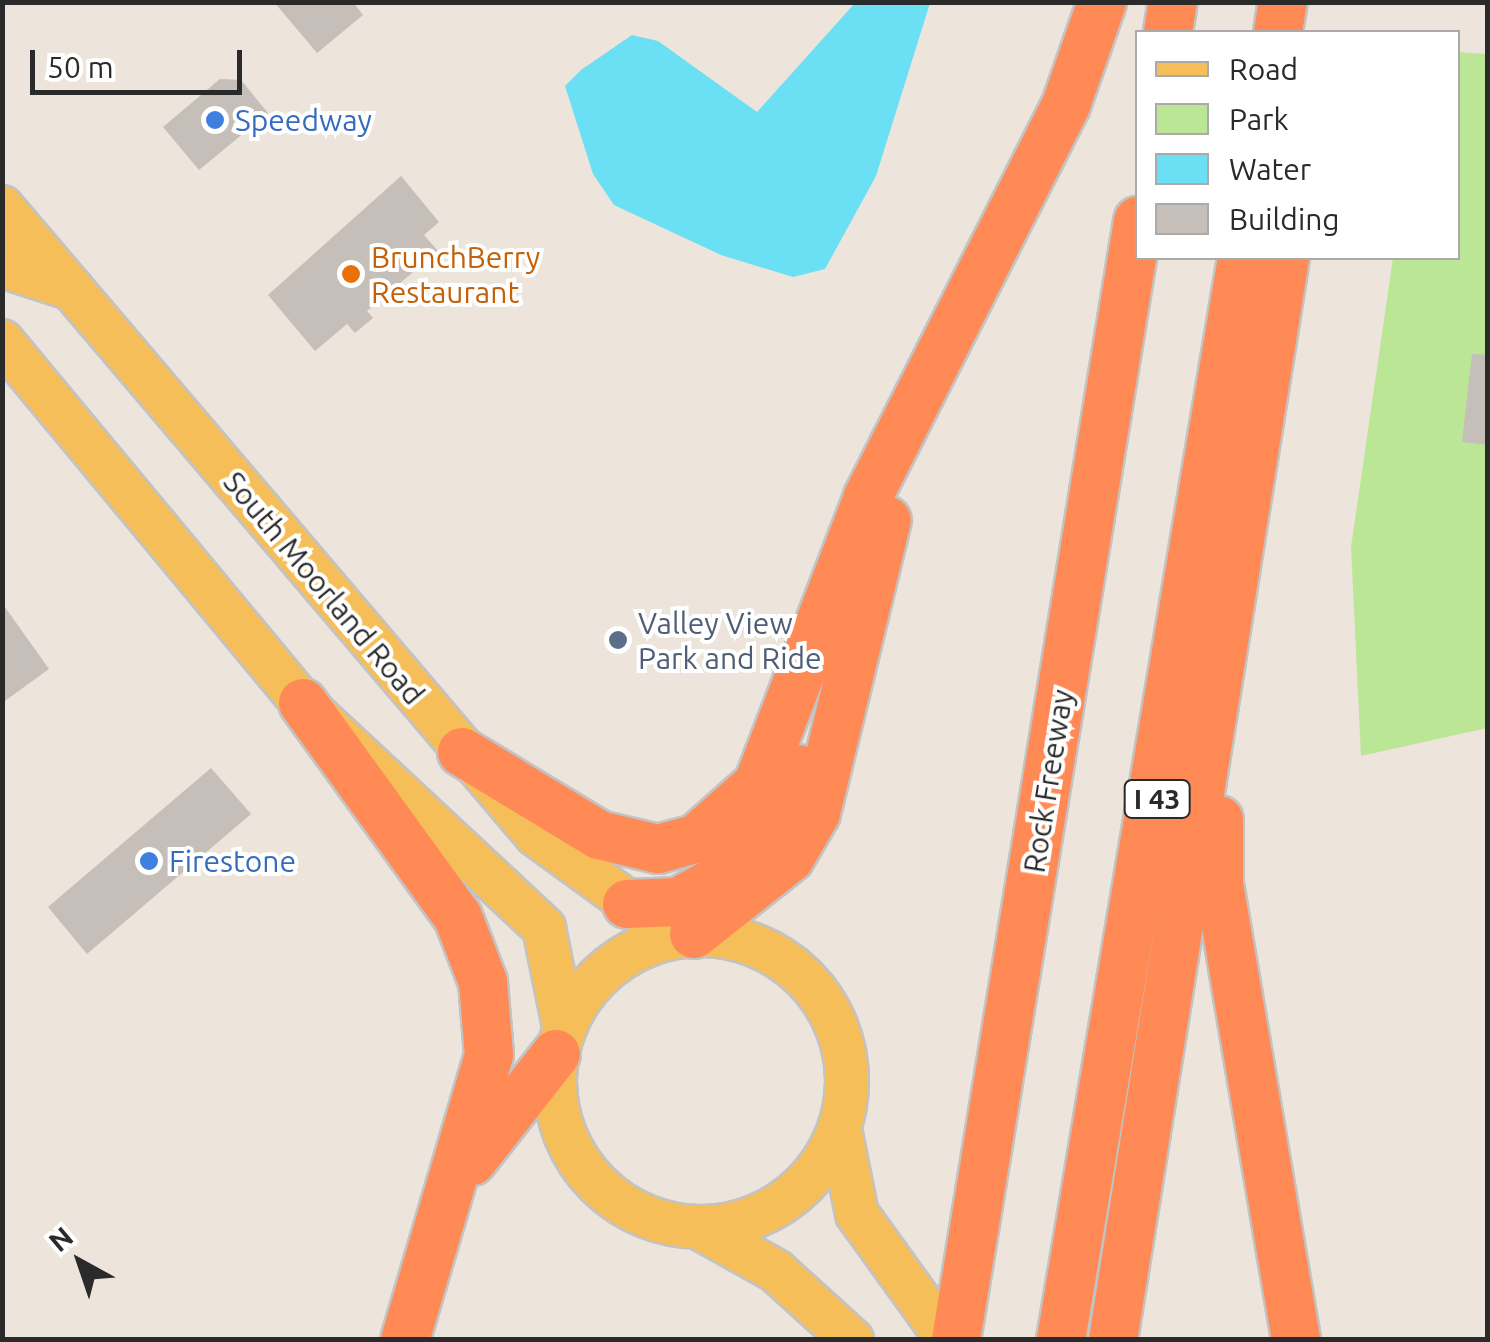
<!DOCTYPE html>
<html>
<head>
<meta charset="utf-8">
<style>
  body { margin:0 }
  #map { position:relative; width:1490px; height:1342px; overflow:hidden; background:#ede4dc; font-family:Ubuntu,sans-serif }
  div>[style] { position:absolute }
  .green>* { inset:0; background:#bbe696 }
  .water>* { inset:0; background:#6bdff3 }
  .building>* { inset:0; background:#c5beb9 }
  .roads { filter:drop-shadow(2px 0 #c3c3c3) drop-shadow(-2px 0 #c3c3c3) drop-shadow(0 2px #c3c3c3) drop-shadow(0 -2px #c3c3c3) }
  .major>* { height:42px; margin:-21px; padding:0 21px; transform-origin:21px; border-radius:21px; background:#f6be58 }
  .major>.ring { margin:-21px; padding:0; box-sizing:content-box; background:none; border:42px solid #f6be58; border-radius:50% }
  .highway>* { height:48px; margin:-24px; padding:0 24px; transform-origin:24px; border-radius:24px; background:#ff8a55 }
  .dots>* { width:28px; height:28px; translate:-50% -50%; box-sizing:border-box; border:5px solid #fff; border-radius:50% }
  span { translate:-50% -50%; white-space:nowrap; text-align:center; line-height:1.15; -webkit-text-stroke:8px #fff; paint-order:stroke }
  .shield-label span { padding:2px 8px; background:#fff; border:2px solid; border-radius:8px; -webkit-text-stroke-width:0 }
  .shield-label { font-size:28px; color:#2a2a2a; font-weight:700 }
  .shop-label { font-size:30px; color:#366cbe }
  .left { translate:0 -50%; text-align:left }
  .food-label { font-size:30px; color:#c56008 }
  .street-label { font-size:30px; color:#2a2a2a }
  .service-label { font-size:30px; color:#4e5e75 }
  .frame { position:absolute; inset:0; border:5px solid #2a2a2a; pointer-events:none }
  .legend { position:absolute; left:1135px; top:30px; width:325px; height:230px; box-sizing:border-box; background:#fff; border:2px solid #aaa; margin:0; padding:12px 18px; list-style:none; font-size:30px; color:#2a2a2a }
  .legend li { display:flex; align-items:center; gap:20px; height:50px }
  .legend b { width:50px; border:2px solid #aaa }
  .north { position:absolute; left:30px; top:1212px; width:100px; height:100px; -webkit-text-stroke:8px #fff; paint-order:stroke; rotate:320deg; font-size:28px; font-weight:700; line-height:40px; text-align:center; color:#2a2a2a }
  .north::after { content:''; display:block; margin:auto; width:35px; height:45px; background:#2a2a2a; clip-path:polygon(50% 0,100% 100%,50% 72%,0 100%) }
  .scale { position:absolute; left:30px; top:50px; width:212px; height:45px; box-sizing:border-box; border:5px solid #2a2a2a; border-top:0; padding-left:12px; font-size:30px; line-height:35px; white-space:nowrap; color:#2a2a2a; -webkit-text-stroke:8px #fff; paint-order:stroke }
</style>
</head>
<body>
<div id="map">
  <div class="green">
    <div style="clip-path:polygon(1458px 52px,1487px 54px,1487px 728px,1361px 756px,1351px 547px,1393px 258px,1458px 258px)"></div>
  </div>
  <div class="water">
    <div style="clip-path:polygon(855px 3px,930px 3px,876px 176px,825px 269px,793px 277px,721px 255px,614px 205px,593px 174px,565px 86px,581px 70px,632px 35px,658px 41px,757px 112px)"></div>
  </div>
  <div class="building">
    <div style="clip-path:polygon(274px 2px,353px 2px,363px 15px,317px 53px)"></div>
    <div style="clip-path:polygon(220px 79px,241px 80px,268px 113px,199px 170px,163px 127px)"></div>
    <div style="clip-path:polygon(401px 176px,439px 222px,424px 235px,438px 251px,367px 311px,373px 318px,355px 333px,347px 324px,315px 351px,268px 295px)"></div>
    <div style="clip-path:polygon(1472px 354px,1488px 355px,1488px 445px,1462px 442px)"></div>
    <div style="clip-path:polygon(2px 603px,49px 669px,2px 703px)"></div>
    <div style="clip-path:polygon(211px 768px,251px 814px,87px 954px,48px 907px)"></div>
  </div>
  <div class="roads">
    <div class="major">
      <div style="left:2px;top:207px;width:824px;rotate:49.62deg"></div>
      <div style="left:536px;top:835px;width:172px;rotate:36deg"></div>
      <div style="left:2px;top:266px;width:74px;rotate:18.2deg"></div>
      <div style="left:2px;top:341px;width:471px;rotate:50.3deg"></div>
      <div style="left:303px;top:703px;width:330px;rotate:43deg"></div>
      <div style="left:544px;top:928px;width:100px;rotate:78.5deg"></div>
      <div class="ring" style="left:555px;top:935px;width:250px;height:250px"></div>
      <div style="left:840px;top:1129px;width:87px;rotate:78.7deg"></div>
      <div style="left:857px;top:1214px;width:155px;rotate:54.2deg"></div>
      <div style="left:701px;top:1229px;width:86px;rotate:29.2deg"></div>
      <div style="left:776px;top:1271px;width:103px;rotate:42.2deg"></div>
    </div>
    <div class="highway">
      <div style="left:1168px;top:32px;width:30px;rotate:-81deg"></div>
      <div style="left:1278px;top:32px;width:30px;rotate:-81deg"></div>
      <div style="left:303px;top:703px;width:264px;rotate:54.1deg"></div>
      <div style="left:458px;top:917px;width:70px;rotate:69deg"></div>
      <div style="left:483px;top:982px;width:73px;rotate:85.3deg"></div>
      <div style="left:489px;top:1055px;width:297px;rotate:106.4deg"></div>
      <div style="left:462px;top:752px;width:160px;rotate:31.2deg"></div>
      <div style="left:599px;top:835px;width:61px;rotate:13.3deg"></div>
      <div style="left:658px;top:849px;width:39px;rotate:-15deg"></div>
      <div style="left:696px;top:839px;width:83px;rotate:-41.6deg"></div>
      <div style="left:758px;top:784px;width:307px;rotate:-69deg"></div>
      <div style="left:868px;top:497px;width:439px;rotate:-63.2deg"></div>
      <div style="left:1066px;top:105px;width:109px;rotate:-70.7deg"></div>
      <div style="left:1219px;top:820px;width:64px;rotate:90deg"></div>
      <div style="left:1219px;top:884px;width:462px;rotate:80.4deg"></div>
      <div style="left:627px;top:904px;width:51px;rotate:-2.2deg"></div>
      <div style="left:678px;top:902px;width:43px;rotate:-28.9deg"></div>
      <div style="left:716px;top:881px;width:80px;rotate:-45.5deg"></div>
      <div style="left:772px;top:824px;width:61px;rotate:-64.7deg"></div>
      <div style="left:694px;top:934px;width:122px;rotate:-38.4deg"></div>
      <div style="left:790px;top:858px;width:52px;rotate:-60deg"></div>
      <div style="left:816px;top:813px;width:301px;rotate:-76.4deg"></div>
      <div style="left:472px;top:1161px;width:136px;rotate:-51.9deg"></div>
      <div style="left:956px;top:1340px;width:1134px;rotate:-80.76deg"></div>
      <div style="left:1061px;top:1340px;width:1097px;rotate:-80.5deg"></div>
      <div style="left:1113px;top:1340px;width:1096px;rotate:-80.97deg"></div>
    </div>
  </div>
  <div class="dots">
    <div style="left:215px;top:120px;background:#3f7fe0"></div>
    <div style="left:351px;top:274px;background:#e8710a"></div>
    <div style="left:618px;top:640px;background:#5c6f8a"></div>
    <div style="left:149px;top:861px;background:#3f7fe0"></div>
  </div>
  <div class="shield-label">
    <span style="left:1157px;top:799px">I 43</span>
  </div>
  <div class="shop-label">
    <span class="left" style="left:235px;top:120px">Speedway</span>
    <span class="left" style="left:169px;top:861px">Firestone</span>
  </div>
  <div class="food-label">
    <span class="left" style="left:371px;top:274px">BrunchBerry<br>Restaurant</span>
  </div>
  <div class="street-label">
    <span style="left:324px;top:588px;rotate:50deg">South Moorland Road</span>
    <span style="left:1048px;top:781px;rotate:-81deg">Rock Freeway</span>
  </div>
  <div class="service-label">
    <span class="left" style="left:638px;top:640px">Valley View<br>Park and Ride</span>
  </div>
  <div class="frame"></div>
  <ul class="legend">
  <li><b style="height:12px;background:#f6be58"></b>Road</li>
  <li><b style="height:28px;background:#bbe696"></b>Park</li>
  <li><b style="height:28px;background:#6bdff3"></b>Water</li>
  <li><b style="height:28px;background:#c5beb9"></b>Building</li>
  </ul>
  <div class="north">N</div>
  <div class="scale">50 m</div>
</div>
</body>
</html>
